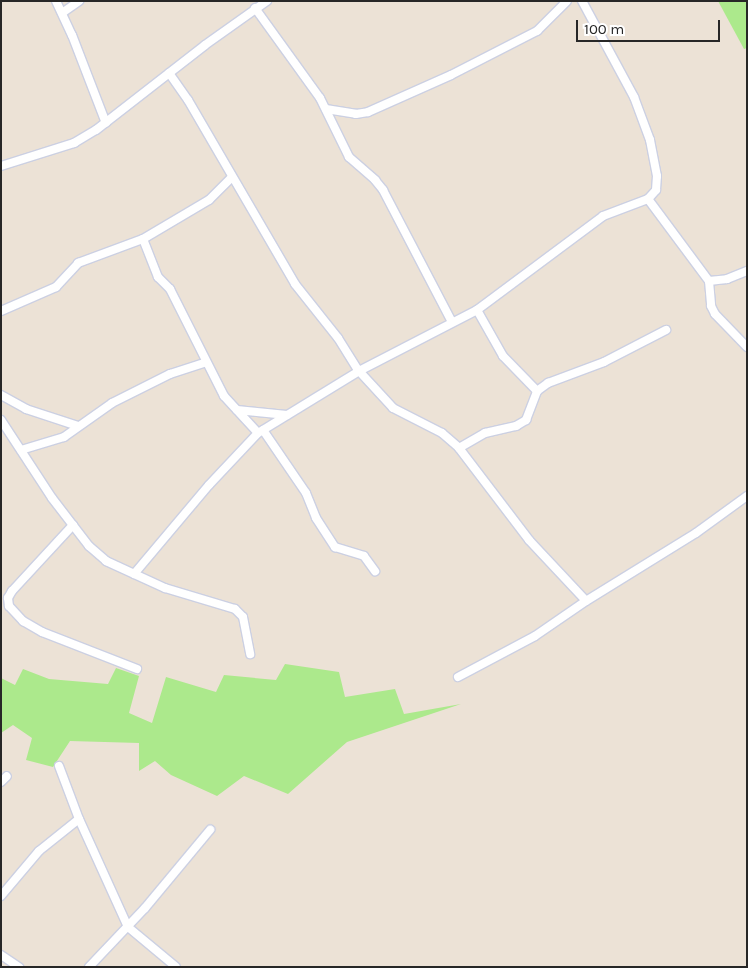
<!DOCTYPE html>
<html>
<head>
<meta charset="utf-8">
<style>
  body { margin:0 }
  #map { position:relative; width:748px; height:968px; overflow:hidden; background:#ece2d6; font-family:Karla,sans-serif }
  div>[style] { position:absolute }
  .green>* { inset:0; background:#ace98c }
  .roads { filter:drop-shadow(1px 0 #ccd0e2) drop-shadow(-1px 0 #ccd0e2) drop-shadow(0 1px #ccd0e2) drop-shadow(0 -1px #ccd0e2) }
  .street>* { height:8px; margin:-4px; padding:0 4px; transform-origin:4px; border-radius:4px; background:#fff }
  span { translate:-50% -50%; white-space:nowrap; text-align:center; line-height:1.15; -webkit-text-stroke:4.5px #fff; paint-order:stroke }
  .frame { position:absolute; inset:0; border:2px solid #272727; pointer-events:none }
  .scale { position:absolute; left:576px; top:20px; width:144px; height:22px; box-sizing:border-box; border:2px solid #272727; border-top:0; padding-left:6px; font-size:15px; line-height:18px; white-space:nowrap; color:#272727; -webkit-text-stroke:4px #fff; paint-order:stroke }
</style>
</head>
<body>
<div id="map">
  <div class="green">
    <div style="clip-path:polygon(718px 1px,747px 1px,747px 48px,744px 49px)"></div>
    <div style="clip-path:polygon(285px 664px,339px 672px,345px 697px,395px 689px,404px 714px,461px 704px,347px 742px,288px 794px,244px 776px,217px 796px,171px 775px,155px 761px,139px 771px,139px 743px,70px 741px,53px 767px,26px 760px,32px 738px,13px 725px,1px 733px,1px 678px,15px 685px,23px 669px,49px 679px,108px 684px,116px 668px,139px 676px,129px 713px,152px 723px,166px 677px,216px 692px,224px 675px,276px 680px)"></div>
  </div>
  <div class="roads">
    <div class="street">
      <div style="left:56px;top:1px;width:38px;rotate:65deg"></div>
      <div style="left:72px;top:35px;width:94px;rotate:68.9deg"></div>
      <div style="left:255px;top:8px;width:111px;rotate:54.2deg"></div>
      <div style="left:320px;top:98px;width:66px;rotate:63.8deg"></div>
      <div style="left:349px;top:157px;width:35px;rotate:41deg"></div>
      <div style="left:375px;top:180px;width:13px;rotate:51deg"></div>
      <div style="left:383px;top:190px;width:149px;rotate:62.4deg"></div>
      <div style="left:62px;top:13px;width:21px;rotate:-35deg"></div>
      <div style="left:169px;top:73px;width:33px;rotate:55deg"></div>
      <div style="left:188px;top:100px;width:213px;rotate:59.8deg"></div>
      <div style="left:295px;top:284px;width:69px;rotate:51.5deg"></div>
      <div style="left:338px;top:338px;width:39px;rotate:58deg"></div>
      <div style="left:359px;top:371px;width:50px;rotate:47.4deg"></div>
      <div style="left:393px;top:408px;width:55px;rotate:27deg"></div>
      <div style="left:442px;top:433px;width:23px;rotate:41deg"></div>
      <div style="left:459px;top:448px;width:116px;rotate:52.7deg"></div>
      <div style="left:529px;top:540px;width:83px;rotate:46.9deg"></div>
      <div style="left:326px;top:109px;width:30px;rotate:9deg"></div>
      <div style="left:356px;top:114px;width:12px;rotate:-9deg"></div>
      <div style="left:368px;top:112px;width:91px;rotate:-24deg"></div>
      <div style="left:451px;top:75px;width:97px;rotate:-27.1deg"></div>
      <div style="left:537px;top:31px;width:42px;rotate:-45deg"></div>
      <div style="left:1px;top:166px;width:77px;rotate:-17.5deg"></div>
      <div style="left:74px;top:143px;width:26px;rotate:-31deg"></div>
      <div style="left:96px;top:130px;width:138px;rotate:-37.9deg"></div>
      <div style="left:205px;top:45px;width:76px;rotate:-35.4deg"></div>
      <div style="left:648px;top:199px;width:102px;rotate:53.4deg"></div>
      <div style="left:709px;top:281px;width:25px;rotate:85deg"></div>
      <div style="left:711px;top:306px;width:9px;rotate:63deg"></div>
      <div style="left:715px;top:314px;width:46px;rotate:45.9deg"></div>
      <div style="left:143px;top:239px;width:77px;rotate:-30.6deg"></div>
      <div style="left:209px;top:200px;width:31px;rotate:-45deg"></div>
      <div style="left:709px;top:281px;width:18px;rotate:-6deg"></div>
      <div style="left:727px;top:279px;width:22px;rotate:-22deg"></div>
      <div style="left:477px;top:310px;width:53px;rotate:60.5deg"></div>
      <div style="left:503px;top:356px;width:49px;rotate:45.8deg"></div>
      <div style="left:537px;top:391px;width:14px;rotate:-36deg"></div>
      <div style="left:548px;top:383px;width:60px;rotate:-20.6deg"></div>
      <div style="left:604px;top:362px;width:70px;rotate:-27.3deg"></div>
      <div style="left:1px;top:311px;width:60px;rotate:-23.6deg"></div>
      <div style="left:56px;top:287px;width:33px;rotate:-47deg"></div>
      <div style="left:78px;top:263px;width:69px;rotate:-20.3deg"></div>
      <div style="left:143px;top:239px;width:41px;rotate:68.5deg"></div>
      <div style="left:158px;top:277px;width:17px;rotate:45deg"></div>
      <div style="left:170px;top:289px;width:120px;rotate:63.2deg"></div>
      <div style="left:224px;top:396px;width:50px;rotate:47.4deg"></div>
      <div style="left:1px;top:395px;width:29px;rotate:29deg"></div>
      <div style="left:26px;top:409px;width:55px;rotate:18.1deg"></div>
      <div style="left:237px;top:410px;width:50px;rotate:5.7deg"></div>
      <div style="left:1px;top:420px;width:93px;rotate:56.8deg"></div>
      <div style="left:52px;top:498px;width:61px;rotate:52.4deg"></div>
      <div style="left:89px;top:546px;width:23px;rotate:41deg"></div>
      <div style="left:106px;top:561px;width:65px;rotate:24.6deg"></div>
      <div style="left:165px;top:588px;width:73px;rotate:16.7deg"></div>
      <div style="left:235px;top:609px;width:11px;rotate:45deg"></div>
      <div style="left:243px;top:617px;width:38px;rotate:79deg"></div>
      <div style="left:263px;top:430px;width:76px;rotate:55.7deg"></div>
      <div style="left:306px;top:493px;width:27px;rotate:68deg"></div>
      <div style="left:316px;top:518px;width:35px;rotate:57deg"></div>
      <div style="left:335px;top:547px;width:30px;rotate:17deg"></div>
      <div style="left:364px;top:556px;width:19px;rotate:54deg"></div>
      <div style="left:459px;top:448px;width:30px;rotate:-30deg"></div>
      <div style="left:485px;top:433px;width:32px;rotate:-13deg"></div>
      <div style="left:516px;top:426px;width:12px;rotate:-31deg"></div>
      <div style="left:526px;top:420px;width:31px;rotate:-69deg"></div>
      <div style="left:21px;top:450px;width:45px;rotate:-16.8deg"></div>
      <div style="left:64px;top:437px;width:59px;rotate:-35.3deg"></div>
      <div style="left:112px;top:403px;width:65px;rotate:-26.6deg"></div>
      <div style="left:170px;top:374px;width:38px;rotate:-18deg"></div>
      <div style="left:73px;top:525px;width:90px;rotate:132.7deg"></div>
      <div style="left:12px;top:591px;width:8px;rotate:120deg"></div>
      <div style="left:8px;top:598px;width:8px;rotate:83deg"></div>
      <div style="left:9px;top:606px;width:21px;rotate:47deg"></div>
      <div style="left:23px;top:621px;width:22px;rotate:30deg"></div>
      <div style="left:42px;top:632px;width:102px;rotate:21.3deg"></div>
      <div style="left:134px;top:574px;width:116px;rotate:-49.9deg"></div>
      <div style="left:209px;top:485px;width:71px;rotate:-46.7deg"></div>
      <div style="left:258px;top:433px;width:119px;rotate:-31.5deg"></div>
      <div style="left:359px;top:371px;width:133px;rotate:-27.3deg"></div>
      <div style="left:477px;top:310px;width:157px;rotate:-36.7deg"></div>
      <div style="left:603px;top:216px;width:48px;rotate:-20.7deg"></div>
      <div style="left:648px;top:199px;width:12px;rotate:-48deg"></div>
      <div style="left:656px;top:190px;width:14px;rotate:-86deg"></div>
      <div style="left:657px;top:176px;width:37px;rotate:-101deg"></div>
      <div style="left:650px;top:140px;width:46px;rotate:-110.4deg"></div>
      <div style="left:634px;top:97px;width:109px;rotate:-118.4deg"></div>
      <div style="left:458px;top:677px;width:87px;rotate:-28deg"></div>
      <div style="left:535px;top:636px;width:62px;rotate:-34.5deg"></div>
      <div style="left:586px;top:601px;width:129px;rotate:-31.7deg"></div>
      <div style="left:696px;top:533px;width:63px;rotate:-36deg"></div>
      <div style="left:59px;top:766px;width:57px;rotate:69.3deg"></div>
      <div style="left:79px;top:819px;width:119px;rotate:65.6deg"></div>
      <div style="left:128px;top:927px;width:62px;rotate:39.8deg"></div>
      <div style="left:1px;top:782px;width:8px;rotate:-45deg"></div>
      <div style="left:1px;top:896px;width:59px;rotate:-49.8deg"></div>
      <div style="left:39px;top:851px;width:51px;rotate:-38.7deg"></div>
      <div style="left:1px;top:955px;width:22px;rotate:34deg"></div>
      <div style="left:89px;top:967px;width:81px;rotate:-46.5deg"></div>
      <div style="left:145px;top:908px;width:102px;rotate:-50.2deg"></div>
    </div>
  </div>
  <div class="frame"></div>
  <div class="scale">100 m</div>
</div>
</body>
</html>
